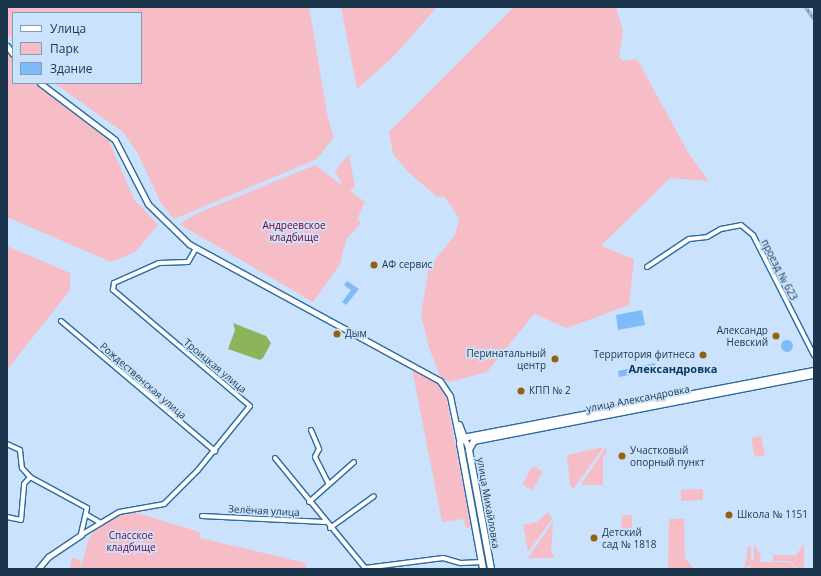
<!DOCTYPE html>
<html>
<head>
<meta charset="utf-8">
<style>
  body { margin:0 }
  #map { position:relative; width:821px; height:576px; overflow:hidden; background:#cae2fb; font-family:"Open Sans",sans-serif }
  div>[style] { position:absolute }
  .green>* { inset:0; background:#f7bdc6 }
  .water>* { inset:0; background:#8eb459 }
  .building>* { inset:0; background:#7dbcf8 }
  .round { border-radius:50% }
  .roads { filter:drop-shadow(1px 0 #2b6aa0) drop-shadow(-1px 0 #2b6aa0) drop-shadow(0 1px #2b6aa0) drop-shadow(0 -1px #2b6aa0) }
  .minor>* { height:4px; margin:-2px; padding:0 2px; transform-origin:2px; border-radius:2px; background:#fff }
  .tertiary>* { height:5px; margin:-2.5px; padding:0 2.5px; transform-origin:2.5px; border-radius:2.5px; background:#fff }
  .secondary>* { height:5.5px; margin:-2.75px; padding:0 2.75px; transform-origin:2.75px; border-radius:2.75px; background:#fff }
  .rail>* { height:2.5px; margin-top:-1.25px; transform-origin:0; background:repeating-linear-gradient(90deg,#cae2fb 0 3px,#748da5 0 6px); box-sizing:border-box; border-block:1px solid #748da5 }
  .dots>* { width:11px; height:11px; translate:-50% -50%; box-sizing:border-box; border:2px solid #cae2fb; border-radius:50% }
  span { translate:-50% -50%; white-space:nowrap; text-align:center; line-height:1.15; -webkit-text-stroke:3.5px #cae2fb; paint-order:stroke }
  .park-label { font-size:10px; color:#810034 }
  .poi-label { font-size:10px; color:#1b354d }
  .left { translate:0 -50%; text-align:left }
  .right { translate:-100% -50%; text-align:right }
  .street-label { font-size:10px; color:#1b354d }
  .neighbourhood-label { font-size:11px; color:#03385f; font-weight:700 }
  .frame { position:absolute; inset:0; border:8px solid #1b354d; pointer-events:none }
  .legend { position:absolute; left:12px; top:12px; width:130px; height:72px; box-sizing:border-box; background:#cae2fb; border:1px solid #849db5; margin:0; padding:5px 7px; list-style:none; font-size:12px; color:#1b354d }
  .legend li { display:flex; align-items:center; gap:8px; height:20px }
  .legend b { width:20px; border:1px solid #849db5 }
</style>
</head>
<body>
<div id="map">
  <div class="green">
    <div style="clip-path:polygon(7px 7px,309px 7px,328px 119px,334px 137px,317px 159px,174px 219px,161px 203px,137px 152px,123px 132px,54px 83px,141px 83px,141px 13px,13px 13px,13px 41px,7px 34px)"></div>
    <div style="clip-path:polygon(341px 7px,437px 7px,394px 56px,357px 89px)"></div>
    <div style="clip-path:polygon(514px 7px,616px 7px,623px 31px,619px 57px,624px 61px,637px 59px,689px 154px,709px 181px,670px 178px,601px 246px,634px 259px,629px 305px,567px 328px,534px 314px,487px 372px,449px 382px,440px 376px,429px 348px,421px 315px,429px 267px,455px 235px,459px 218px,444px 196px,437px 197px,408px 172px,393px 154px,389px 132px)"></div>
    <div style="clip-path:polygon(7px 50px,13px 57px,13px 83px,37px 83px,105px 132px,134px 199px,158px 225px,135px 252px,111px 262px,7px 217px)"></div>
    <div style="clip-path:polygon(349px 154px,355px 187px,350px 191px,365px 202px,357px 219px,361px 223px,346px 240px,340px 264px,313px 302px,179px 224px,196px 214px,315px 165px,343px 186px,335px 171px)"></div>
    <div style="clip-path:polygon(7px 246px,70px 273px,70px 290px,7px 370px)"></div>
    <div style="clip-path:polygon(412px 369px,437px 382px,446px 396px,471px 527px,466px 528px,464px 519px,442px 522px)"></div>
    <div style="clip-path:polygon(761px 436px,765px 455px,755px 457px,751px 438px)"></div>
    <div style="clip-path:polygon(604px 447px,573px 489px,570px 485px,567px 455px)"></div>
    <div style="clip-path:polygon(606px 447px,606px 455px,603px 457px,603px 485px,581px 485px)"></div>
    <div style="clip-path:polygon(533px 466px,543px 472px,532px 490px,522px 484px)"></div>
    <div style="clip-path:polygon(703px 489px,703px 500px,681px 501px,681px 490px)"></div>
    <div style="clip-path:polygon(130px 511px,200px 532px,200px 538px,306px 563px,307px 569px,70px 569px,72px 558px,80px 560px,81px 567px,89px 538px,95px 530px,112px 517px)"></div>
    <div style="clip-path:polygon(548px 512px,552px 519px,528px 552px,523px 525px,537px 522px)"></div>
    <div style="clip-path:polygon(622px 515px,632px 515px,632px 534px,621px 534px)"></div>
    <div style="clip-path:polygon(669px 519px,684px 519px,685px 558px,694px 569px,668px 569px)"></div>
    <div style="clip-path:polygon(553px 522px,551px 553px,555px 558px,528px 558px)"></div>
    <div style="clip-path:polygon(754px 544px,761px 556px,759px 562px,789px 562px,797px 569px,750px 569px,751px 565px,744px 569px,748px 546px,751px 547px,751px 560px,754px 560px)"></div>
    <div style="clip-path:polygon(804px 544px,804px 569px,798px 569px,790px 561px,773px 561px,773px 555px,796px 555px)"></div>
  </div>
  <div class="water">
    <div style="clip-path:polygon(233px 323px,266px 336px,271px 343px,263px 358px,260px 360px,228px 349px,235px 330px)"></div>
  </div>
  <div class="building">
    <div style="clip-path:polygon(347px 281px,359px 289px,346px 305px,342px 302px,351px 290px,344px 285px)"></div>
    <div style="clip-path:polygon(642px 310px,645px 325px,618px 330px,616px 315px)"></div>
    <div class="round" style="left:781px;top:340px;width:12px;height:12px"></div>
    <div style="clip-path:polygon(655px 363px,656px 370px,619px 377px,618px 371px)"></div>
  </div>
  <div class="roads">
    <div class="minor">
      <div style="left:647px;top:267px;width:50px;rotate:-33.7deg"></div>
      <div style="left:689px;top:239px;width:18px;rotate:-6deg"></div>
      <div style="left:707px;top:237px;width:16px;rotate:-30deg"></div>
      <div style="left:721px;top:229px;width:20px;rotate:-11deg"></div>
      <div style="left:741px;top:225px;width:16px;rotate:40deg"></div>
      <div style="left:753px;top:235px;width:135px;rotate:63.1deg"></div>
      <div style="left:61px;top:321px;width:202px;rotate:40.2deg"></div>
      <div style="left:311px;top:430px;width:21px;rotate:67deg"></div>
      <div style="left:319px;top:449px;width:9px;rotate:117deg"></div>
      <div style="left:315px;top:457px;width:30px;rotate:63deg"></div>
      <div style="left:7px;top:444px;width:14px;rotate:25deg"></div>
      <div style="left:20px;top:450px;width:18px;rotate:84deg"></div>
      <div style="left:22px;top:468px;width:12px;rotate:48deg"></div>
      <div style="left:30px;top:477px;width:65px;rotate:28.5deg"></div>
      <div style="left:87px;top:508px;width:28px;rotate:103deg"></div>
      <div style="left:275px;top:458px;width:142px;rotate:50.7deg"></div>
      <div style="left:365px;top:568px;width:79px;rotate:-7.3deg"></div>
      <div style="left:443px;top:558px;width:19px;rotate:16deg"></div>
      <div style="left:461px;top:563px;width:21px;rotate:-3deg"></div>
      <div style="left:309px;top:502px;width:60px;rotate:-41.6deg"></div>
      <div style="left:87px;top:515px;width:16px;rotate:30deg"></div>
      <div style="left:202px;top:516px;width:123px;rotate:2.8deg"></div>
      <div style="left:7px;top:517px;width:14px;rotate:12deg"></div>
      <div style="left:21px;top:520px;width:36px;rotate:-85deg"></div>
      <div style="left:24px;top:484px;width:9px;rotate:-49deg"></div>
      <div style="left:330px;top:528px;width:54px;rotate:-36deg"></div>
      <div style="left:81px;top:535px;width:44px;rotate:-31.2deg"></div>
      <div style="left:119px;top:512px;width:46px;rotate:-10.1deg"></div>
      <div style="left:164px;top:504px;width:48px;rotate:-45deg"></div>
      <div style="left:198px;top:470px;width:82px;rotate:-50.9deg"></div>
      <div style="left:250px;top:406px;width:180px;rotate:-139.7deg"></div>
      <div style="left:113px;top:290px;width:7px;rotate:-82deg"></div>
      <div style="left:114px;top:283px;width:49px;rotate:-24deg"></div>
      <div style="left:159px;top:263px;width:29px;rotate:-2deg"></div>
      <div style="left:188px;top:262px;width:16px;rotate:-60deg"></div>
    </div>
    <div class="tertiary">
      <div style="left:7px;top:46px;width:10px;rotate:53deg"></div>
      <div style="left:40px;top:83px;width:94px;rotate:37.2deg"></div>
      <div style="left:115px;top:140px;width:72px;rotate:62.7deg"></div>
      <div style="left:148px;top:204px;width:57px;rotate:44.3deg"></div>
      <div style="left:189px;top:244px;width:286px;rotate:28.6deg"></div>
      <div style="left:440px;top:381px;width:18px;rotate:56deg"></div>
      <div style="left:450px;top:396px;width:49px;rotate:78.2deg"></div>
      <div style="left:459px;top:424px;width:28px;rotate:69deg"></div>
      <div style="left:38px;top:569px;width:16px;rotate:-50deg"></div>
      <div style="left:48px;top:557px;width:40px;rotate:-34deg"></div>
    </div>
    <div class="secondary">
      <div style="left:483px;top:569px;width:127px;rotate:-100.4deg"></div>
      <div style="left:460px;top:444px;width:7px;rotate:-63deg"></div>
      <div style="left:463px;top:438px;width:357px;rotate:-10.8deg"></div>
      <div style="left:491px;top:569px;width:121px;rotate:-100.5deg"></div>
      <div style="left:469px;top:450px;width:10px;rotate:-61deg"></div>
      <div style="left:474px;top:441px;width:346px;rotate:-11deg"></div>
    </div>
  </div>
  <div class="rail">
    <div style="left:806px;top:7px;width:14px;rotate:56deg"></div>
  </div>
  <div class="dots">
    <div style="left:374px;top:265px;background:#955f16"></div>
    <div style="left:337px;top:334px;background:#955f16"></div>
    <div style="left:776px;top:336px;background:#955f16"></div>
    <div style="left:703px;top:355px;background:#955f16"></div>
    <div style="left:555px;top:359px;background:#955f16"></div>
    <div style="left:521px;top:391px;background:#955f16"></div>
    <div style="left:622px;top:456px;background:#955f16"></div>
    <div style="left:729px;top:515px;background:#955f16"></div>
    <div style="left:594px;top:538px;background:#955f16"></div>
  </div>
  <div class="park-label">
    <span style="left:294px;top:231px">Андреевское<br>кладбище</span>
    <span style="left:131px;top:541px">Спасское<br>кладбище</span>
  </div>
  <div class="poi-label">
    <span class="left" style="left:382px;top:265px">АФ сервис</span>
    <span class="right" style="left:768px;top:336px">Александр<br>Невский</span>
    <span class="left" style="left:345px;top:334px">Дым</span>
    <span class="right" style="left:546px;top:359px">Перинатальный<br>центр</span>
    <span class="right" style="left:695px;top:355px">Территория фитнеса</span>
    <span class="left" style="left:529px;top:391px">КПП № 2</span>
    <span class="left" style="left:630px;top:456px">Участковый<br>опорный пункт</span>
    <span class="left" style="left:737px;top:515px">Школа № 1151</span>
    <span class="left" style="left:602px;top:538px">Детский<br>сад № 1818</span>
  </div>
  <div class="street-label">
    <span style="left:779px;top:270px;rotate:63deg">проезд № 623</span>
    <span style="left:215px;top:366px;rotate:40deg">Троицкая улица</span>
    <span style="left:143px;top:381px;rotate:41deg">Рождественская улица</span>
    <span style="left:638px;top:399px;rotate:-11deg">улица Александровка</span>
    <span style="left:488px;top:503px;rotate:80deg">улица Михайловка</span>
    <span style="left:264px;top:511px;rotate:3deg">Зелёная улица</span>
  </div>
  <div class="neighbourhood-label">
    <span style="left:673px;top:369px">Александровка</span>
  </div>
  <div class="frame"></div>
  <ul class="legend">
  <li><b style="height:5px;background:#fff"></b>Улица</li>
  <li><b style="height:11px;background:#f7bdc6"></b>Парк</li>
  <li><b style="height:11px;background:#7dbcf8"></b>Здание</li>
  </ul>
</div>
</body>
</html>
